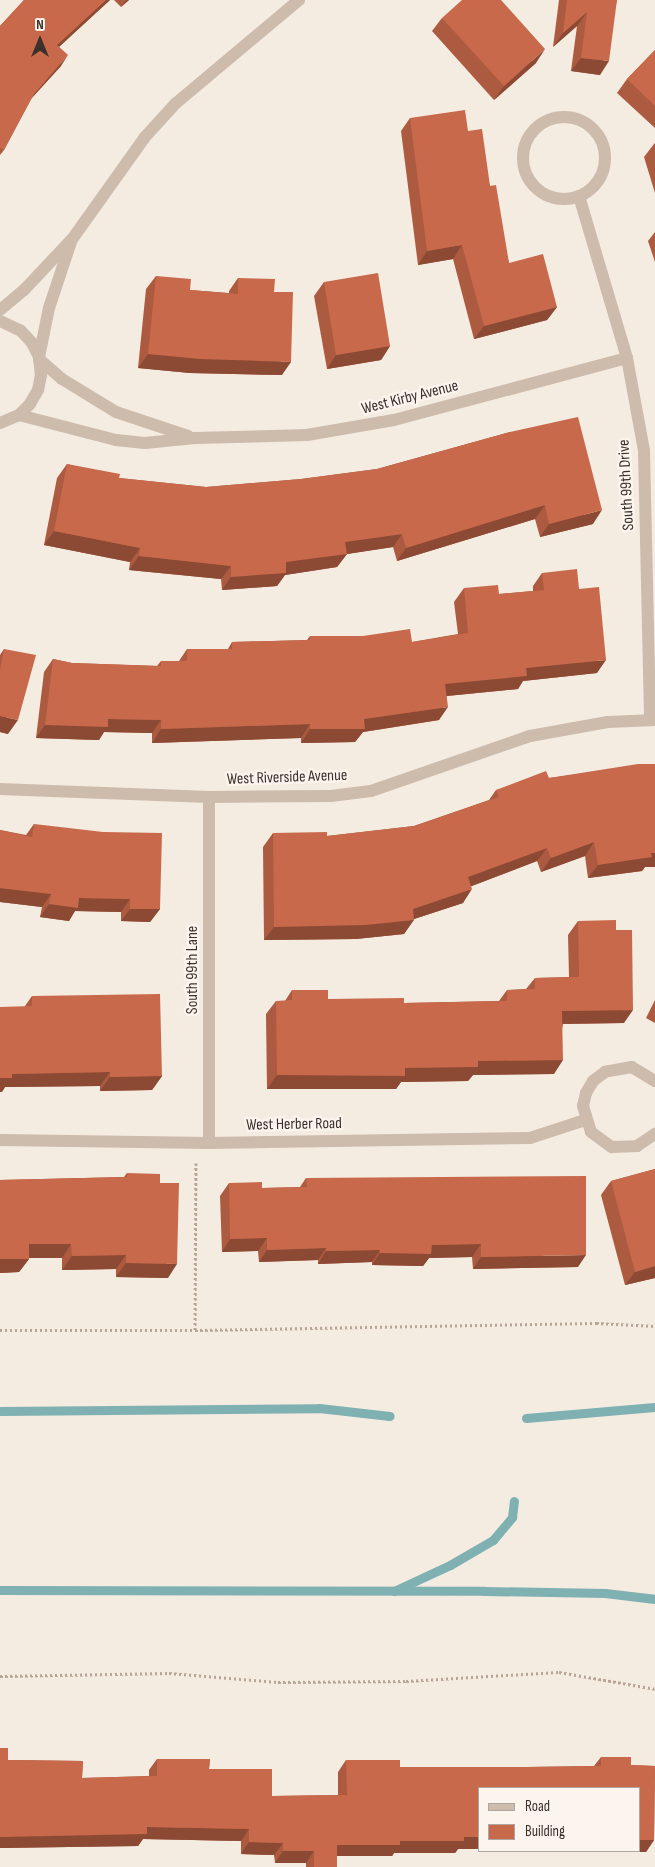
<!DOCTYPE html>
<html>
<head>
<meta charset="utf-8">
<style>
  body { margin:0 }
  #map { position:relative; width:655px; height:1867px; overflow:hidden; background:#f4ebe1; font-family:"Sofia Sans Condensed",sans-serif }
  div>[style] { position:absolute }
  .stream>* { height:9px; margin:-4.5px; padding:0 4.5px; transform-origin:4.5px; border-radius:4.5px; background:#7fb0b2 }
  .path>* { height:3px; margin-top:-1.5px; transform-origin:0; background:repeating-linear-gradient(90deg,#b9a596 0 2.5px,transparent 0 5px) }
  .minor>* { height:12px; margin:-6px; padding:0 6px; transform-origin:6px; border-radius:6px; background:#cdbbac }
  .minor>.ring { margin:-6px; padding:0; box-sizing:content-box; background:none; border:12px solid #cdbbac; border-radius:50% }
  .tertiary>* { height:12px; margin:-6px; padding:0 6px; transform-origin:6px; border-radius:6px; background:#cdbbac }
  .wall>* { inset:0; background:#ac5a40 }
  .shaded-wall>* { inset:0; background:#8c4a34 }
  .building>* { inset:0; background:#c8694b }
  span { translate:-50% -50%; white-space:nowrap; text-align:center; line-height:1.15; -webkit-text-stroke:5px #fbf5ee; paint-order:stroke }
  .street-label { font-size:16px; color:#3b302b }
  .legend { position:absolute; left:478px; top:1787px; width:162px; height:65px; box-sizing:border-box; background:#fbf5ee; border:1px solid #aea6a0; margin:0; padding:6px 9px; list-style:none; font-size:15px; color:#3b302b }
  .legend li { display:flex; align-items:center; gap:10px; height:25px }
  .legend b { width:25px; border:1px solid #aea6a0 }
  .north { position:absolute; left:15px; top:15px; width:50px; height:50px; -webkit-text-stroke:4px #fbf5ee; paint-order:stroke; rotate:0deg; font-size:14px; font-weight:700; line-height:20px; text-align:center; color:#3b302b }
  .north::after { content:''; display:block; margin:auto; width:18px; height:22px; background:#3b302b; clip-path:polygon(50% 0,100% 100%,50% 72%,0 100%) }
</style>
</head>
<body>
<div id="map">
  <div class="stream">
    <div style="left:0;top:1411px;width:319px;rotate:-0.5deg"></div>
    <div style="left:319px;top:1408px;width:71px;rotate:6.4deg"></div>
    <div style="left:526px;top:1418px;width:129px;rotate:-4.9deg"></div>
    <div style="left:0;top:1590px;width:484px;rotate:0.1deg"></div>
    <div style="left:484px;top:1591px;width:121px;rotate:0.9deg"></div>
    <div style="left:605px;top:1593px;width:50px;rotate:6.8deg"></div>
    <div style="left:394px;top:1591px;width:62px;rotate:-24.9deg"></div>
    <div style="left:450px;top:1565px;width:50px;rotate:-30.2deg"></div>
    <div style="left:493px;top:1540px;width:30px;rotate:-50deg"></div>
    <div style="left:512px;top:1517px;width:16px;rotate:-83deg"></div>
  </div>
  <div class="path">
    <div style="left:0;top:1330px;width:195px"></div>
    <div style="left:195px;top:1330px;width:401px;rotate:-1deg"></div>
    <div style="left:596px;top:1323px;width:59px;rotate:2.9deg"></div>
    <div style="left:195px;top:1330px;width:167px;rotate:-89.7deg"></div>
    <div style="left:0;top:1676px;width:169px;rotate:-1deg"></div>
    <div style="left:169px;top:1673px;width:109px;rotate:4.7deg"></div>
    <div style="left:278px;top:1682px;width:128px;rotate:-0.4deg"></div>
    <div style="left:406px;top:1681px;width:153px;rotate:-3.4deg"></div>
    <div style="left:559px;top:1672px;width:97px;rotate:10deg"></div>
  </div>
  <div class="minor">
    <div class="ring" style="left:523px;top:117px;width:70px;height:70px"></div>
    <div style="left:579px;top:196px;width:169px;rotate:73.5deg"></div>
    <div style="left:627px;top:358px;width:95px;rotate:79.6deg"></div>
    <div style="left:644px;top:451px;width:269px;rotate:88.7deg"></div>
    <div style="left:39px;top:359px;width:30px;rotate:41deg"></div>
    <div style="left:62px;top:379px;width:63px;rotate:31.4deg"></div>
    <div style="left:116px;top:412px;width:76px;rotate:18.4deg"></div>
    <div style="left:19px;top:415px;width:100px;rotate:14.5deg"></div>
    <div style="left:116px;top:440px;width:29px;rotate:6deg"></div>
    <div style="left:145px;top:443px;width:50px;rotate:-5.7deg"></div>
    <div style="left:195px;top:438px;width:112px;rotate:-1.5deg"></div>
    <div style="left:307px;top:435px;width:88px;rotate:-9.8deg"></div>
    <div style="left:394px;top:420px;width:241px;rotate:-14.9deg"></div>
    <div style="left:0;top:789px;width:209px;rotate:2.2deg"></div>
    <div style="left:209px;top:797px;width:122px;rotate:-0.5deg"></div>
    <div style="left:331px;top:796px;width:40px;rotate:-7.1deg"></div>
    <div style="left:371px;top:791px;width:168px;rotate:-19.1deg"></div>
    <div style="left:530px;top:736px;width:79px;rotate:-10.2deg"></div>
    <div style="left:608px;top:722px;width:47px;rotate:-2.4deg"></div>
    <div style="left:209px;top:797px;width:346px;rotate:90deg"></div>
    <div style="left:655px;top:1081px;width:27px;rotate:-149deg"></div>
    <div style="left:632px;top:1067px;width:27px;rotate:170deg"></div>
    <div style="left:605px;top:1072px;width:15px;rotate:143deg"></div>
    <div style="left:593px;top:1081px;width:14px;rotate:120deg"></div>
    <div style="left:586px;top:1093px;width:13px;rotate:103deg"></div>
    <div style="left:583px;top:1106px;width:27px;rotate:73deg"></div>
    <div style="left:591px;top:1132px;width:26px;rotate:36deg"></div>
    <div style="left:612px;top:1147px;width:25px;rotate:-2deg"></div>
    <div style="left:637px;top:1146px;width:22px;rotate:-34deg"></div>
    <div style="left:0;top:1140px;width:209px;rotate:0.8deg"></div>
    <div style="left:209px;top:1143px;width:321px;rotate:-0.9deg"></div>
    <div style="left:530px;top:1138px;width:58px;rotate:-18.1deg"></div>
  </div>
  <div class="tertiary">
    <div style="left:0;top:310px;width:31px;rotate:-40deg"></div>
    <div style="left:24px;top:290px;width:71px;rotate:-46.7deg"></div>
    <div style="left:73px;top:238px;width:124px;rotate:-54.5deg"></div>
    <div style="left:145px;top:137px;width:45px;rotate:-47.7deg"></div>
    <div style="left:175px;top:104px;width:162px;rotate:-40deg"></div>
    <div style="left:0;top:321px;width:23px;rotate:25deg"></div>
    <div style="left:21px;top:331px;width:16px;rotate:47deg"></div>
    <div style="left:32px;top:343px;width:16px;rotate:63deg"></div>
    <div style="left:39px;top:357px;width:18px;rotate:84deg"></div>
    <div style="left:41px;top:375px;width:15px;rotate:101deg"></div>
    <div style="left:38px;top:390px;width:16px;rotate:120deg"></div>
    <div style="left:30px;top:404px;width:16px;rotate:135deg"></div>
    <div style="left:19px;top:415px;width:21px;rotate:157deg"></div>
    <div style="left:39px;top:357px;width:50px;rotate:-78.5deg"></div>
    <div style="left:49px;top:308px;width:70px;rotate:-71.6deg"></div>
  </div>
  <div class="wall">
    <div style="clip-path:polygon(24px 0,110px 0,59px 47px,61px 66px,31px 99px,4px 150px,0 155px,0 26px)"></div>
    <div style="clip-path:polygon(114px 0,129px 0,121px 7px)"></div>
    <div style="clip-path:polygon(559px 0,617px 0,600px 75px,571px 71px,577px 26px,553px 47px)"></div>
    <div style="clip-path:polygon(442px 18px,536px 63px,494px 100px,432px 31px)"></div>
    <div style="clip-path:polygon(655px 50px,655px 128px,617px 93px,627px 79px)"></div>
    <div style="clip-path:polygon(410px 118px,468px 131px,490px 186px,509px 263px,557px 307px,547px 320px,474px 339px,453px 259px,418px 265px,401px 131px)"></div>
    <div style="clip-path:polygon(655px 143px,655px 193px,644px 157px,654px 144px)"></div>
    <div style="clip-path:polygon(655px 232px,655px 262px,648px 241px)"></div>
    <div style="clip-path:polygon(156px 276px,190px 290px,229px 293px,229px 291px,238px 278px,274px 292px,282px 375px,190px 373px,138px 368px,146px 289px)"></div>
    <div style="clip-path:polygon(324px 282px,390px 346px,381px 360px,327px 369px,314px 296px)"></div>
    <div style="clip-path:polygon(510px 432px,593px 524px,540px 537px,535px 519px,397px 561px,393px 547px,347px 554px,337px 567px,285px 575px,277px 586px,222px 590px,221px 579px,129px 570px,130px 562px,44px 545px,57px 478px,67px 464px,119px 478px,206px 487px,301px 479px,377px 469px)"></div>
    <div style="clip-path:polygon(542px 573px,579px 589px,597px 673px,523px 681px,518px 689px,447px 696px,439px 720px,363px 732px,355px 742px,301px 743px,301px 738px,152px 743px,152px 733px,104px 732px,99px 740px,36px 738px,44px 672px,53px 659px,72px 663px,157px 666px,161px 661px,179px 661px,187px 649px,228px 649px,232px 642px,307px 640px,310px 636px,412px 642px,458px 634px,454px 602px,464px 588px,499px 594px,533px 591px,533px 586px)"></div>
    <div style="clip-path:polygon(4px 649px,8px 734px,0 732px,0 655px)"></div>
    <div style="clip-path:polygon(655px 764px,655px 867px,645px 867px,642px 871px,588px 878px,585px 856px,541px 872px,537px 861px,471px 886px,463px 903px,414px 919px,404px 934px,356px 939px,264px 940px,263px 847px,273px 833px,327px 836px,414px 826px,489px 800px,496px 790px,549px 778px)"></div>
    <div style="clip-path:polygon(34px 824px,160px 909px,150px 922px,121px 921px,121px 912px,75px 911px,69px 921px,40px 917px,42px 907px,0 902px,0 830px,26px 835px)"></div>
    <div style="clip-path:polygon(578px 921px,616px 930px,624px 1023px,563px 1024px,554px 1074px,473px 1075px,468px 1081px,401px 1082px,396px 1089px,267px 1089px,266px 1014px,276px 1001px,285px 1001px,292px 990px,328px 999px,404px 1003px,499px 1001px,507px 990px,526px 989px,535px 978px,569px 977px,568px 935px)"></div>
    <div style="clip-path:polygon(32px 996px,162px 1076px,152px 1090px,100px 1091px,100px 1086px,5px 1087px,2px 1092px,25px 1006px)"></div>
    <div style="clip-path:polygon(655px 1000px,655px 1023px,646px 1018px)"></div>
    <div style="clip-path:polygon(655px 1169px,655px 1278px,625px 1285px,601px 1195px,611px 1181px)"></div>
    <div style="clip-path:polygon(127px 1173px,160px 1183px,168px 1278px,116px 1277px,116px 1269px,62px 1270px,62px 1258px,29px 1258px,29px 1259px,19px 1272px,0 1273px,0 1180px,124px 1177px)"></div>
    <div style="clip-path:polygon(306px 1178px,578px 1267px,473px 1269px,472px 1257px,429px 1258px,423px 1266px,372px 1265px,372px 1262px,318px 1264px,318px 1260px,259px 1262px,258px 1251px,222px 1252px,220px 1196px,229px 1183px,262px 1188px,300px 1187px)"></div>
    <div style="clip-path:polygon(0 1748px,8px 1748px,8px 1760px,83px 1761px,82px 1778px,149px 1776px,149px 1770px,157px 1759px,210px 1759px,209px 1769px,272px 1769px,272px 1796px,338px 1795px,338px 1772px,346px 1760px,400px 1760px,400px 1767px,527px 1767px,594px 1766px,601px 1757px,631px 1757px,631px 1765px,655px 1766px,654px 1840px,646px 1852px,559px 1852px,559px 1851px,639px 1851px,639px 1788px,479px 1788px,479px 1849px,458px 1849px,455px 1853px,394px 1853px,392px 1856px,337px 1856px,337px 1867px,306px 1867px,306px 1863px,275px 1863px,274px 1855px,241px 1854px,241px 1841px,143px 1839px,138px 1846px,0 1848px)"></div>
  </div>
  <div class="shaded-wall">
    <div style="clip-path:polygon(106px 0,110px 0,49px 56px,57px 45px)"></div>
    <div style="clip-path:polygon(126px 0,129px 0,121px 7px)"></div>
    <div style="clip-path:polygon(587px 12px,577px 26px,553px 47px,563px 33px)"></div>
    <div style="clip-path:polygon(545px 49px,536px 63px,494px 100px,504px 86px)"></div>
    <div style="clip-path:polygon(68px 55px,61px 66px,26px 104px,34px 94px)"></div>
    <div style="clip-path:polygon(581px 58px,609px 61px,600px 75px,571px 71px)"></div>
    <div style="clip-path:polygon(462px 245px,453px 259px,418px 265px,427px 251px)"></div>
    <div style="clip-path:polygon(557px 307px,547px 320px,474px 339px,484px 326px)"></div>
    <div style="clip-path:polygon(390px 346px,381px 360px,327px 369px,336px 355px)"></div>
    <div style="clip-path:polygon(148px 354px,291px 362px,282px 375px,190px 373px,138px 368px)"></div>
    <div style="clip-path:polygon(545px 505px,535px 519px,397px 561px,406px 548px)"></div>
    <div style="clip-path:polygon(602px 510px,593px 524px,540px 537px,549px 524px)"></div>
    <div style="clip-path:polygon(54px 531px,140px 548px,130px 562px,44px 545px)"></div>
    <div style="clip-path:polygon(402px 534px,393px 547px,347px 554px,337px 567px,285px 575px,277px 586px,222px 590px,231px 577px,286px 562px,345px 542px)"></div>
    <div style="clip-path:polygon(139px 556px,231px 566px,221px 579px,129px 570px)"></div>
    <div style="clip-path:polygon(606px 660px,597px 673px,523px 681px,518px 689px,436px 697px,445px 684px,526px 668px)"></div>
    <div style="clip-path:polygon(448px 707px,439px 720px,363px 732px,355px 742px,301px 743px,310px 729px,364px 719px)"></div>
    <div style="clip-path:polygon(0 716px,18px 720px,8px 734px,0 732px)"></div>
    <div style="clip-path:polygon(108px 719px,161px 720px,152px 733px,104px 732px,99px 740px,36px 738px,45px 725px)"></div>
    <div style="clip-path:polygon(310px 724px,301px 738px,152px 743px,161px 729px)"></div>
    <div style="clip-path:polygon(594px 842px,585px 856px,541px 872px,551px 858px)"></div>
    <div style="clip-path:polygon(547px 848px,537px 861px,459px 891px,468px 877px)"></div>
    <div style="clip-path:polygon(651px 853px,655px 853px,655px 867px,645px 867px,642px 871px,588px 878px,598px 865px)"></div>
    <div style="clip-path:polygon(0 888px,51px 894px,42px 907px,0 902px)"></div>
    <div style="clip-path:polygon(472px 889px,463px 903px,411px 920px,414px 920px,404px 934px,356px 939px,264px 940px,274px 927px,413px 909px)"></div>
    <div style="clip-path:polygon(79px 898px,130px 899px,121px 912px,75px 911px,69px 921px,40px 917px,49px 904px)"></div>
    <div style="clip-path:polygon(130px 909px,160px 909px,150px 922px,121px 921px)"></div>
    <div style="clip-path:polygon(633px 1010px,624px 1023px,553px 1024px,562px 1011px)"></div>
    <div style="clip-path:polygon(563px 1060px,554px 1074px,473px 1075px,468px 1081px,401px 1082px,396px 1089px,267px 1089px,277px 1075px,478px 1061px)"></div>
    <div style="clip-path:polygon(110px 1072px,100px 1086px,5px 1087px,2px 1092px,0 1092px,0 1078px,12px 1074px)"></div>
    <div style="clip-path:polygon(162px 1076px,152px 1090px,100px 1091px,110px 1077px)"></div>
    <div style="clip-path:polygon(267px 1238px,258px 1251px,222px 1252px,230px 1239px)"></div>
    <div style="clip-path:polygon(29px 1244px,71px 1244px,62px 1258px,19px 1258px)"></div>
    <div style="clip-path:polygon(481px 1244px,472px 1257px,429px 1258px,423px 1266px,372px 1265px,380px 1253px,432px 1245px)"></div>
    <div style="clip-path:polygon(326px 1248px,318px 1260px,259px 1262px,267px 1250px)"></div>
    <div style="clip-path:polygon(380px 1250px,372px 1262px,318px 1264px,326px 1251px)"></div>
    <div style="clip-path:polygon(126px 1255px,116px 1269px,62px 1270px,72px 1256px)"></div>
    <div style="clip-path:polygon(586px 1255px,578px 1267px,473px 1269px,481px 1257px)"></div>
    <div style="clip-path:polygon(0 1259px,29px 1259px,19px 1272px,0 1273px)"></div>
    <div style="clip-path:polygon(126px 1263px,177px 1264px,168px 1278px,116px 1277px)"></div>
    <div style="clip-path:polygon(655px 1266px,655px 1278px,625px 1285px,635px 1272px)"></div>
    <div style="clip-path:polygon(147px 1827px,249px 1829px,241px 1841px,143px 1839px,138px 1846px,0 1848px,0 1837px)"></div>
    <div style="clip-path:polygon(464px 1837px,479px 1837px,479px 1849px,458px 1849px,455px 1853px,394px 1853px,392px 1856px,328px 1856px,337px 1845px)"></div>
    <div style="clip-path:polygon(639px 1840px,654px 1840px,646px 1852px,559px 1852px,560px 1851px,639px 1851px)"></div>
    <div style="clip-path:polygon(249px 1842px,283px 1843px,274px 1855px,241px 1854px)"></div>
    <div style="clip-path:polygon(283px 1851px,314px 1851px,306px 1863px,275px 1863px)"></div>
  </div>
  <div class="building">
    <div style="clip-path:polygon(24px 0,106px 0,57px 45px,68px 55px,34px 94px,4px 150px,0 148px,0 26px)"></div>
    <div style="clip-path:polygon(462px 0,501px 0,545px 49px,504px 86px,442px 18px)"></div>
    <div style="clip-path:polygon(567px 0,617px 0,609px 61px,581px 58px,587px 12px,563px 33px)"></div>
    <div style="clip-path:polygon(655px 50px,655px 106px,627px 79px)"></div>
    <div style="clip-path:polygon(465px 110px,468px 131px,482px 129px,490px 186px,496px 185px,509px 263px,543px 254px,557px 307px,484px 326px,462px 245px,427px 251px,410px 118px)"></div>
    <div style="clip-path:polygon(378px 273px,390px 346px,336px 355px,324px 282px)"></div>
    <div style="clip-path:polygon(156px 276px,191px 279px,190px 290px,238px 294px,238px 278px,275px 279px,274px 292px,293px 292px,291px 362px,200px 359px,148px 354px)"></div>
    <div style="clip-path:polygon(578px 417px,602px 510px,549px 524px,545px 505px,406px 548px,402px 534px,345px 542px,347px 554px,286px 562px,286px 573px,231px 577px,231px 566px,139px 556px,140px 548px,54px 531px,67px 464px,120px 474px,119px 478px,206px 487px,301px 479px,377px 469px,510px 432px)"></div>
    <div style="clip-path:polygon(577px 569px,579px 589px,599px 587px,606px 660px,526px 668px,527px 676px,445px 684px,448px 707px,364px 719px,365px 729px,310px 729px,310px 724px,161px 729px,161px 720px,108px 719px,108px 727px,45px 725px,53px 659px,72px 663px,161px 666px,161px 661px,187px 661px,187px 649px,232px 649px,232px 642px,310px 640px,310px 636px,363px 636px,410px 629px,412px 642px,468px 633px,464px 588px,498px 585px,499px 594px,544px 590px,542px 573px)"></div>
    <div style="clip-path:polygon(4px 649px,36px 655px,18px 720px,0 716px,0 670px)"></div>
    <div style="clip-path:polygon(638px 764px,655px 764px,655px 853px,651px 853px,652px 857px,598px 865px,594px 842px,551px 858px,547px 848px,468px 877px,472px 889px,413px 909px,414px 920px,366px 925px,274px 927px,273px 833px,327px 832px,327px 836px,414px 826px,499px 797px,496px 790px,546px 771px,549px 778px)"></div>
    <div style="clip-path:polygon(34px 824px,103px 832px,162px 833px,160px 909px,130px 909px,130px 899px,79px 898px,78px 908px,49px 904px,51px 894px,0 888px,0 830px,32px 837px)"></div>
    <div style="clip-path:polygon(616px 920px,616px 930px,632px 930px,633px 1010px,562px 1011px,563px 1060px,478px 1061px,478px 1067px,405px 1068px,405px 1076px,277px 1075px,276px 1001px,292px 1000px,292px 990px,328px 990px,328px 999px,404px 998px,404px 1003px,507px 1001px,507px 990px,535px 989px,535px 978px,579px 977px,578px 921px)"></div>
    <div style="clip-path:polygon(160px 994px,162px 1076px,110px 1077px,110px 1072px,12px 1074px,12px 1078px,0 1078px,0 1007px,32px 1006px,32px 996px)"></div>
    <div style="clip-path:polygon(655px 1169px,655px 1266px,635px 1272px,611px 1181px)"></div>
    <div style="clip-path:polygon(127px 1173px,160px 1174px,160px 1183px,179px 1183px,177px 1264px,126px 1263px,126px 1255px,72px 1256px,71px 1244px,29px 1244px,29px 1259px,0 1259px,0 1180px,127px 1177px)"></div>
    <div style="clip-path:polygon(586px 1176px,586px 1255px,481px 1257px,481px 1244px,432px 1245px,431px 1254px,380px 1253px,380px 1250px,326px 1251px,326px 1248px,267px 1250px,267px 1238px,230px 1239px,229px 1183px,262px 1182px,262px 1188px,307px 1187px,306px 1178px)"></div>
    <div style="clip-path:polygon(0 1748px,8px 1748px,8px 1760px,83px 1761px,82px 1778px,157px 1776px,157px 1759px,210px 1759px,209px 1769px,272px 1769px,272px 1796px,347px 1795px,346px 1760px,400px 1760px,400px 1767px,527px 1767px,601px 1766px,601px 1757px,631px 1757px,631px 1765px,655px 1766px,654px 1840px,639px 1840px,639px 1788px,479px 1788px,479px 1837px,464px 1837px,464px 1841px,400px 1841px,400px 1845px,337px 1845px,337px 1867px,314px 1867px,314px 1851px,283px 1851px,283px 1843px,249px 1842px,249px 1829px,147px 1827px,147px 1834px,0 1837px)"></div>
  </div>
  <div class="street-label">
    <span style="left:410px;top:398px;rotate:-14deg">West Kirby Avenue</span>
    <span style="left:627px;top:485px;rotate:-93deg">South 99th Drive</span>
    <span style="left:287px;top:778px;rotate:-2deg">West Riverside Avenue</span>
    <span style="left:193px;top:970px;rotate:-90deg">South 99th Lane</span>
    <span style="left:294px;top:1125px;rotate:-1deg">West Herber Road</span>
  </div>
  <ul class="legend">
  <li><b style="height:6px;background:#cdbbac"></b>Road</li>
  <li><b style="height:14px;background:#c8694b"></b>Building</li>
  </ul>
  <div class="north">N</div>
</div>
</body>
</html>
